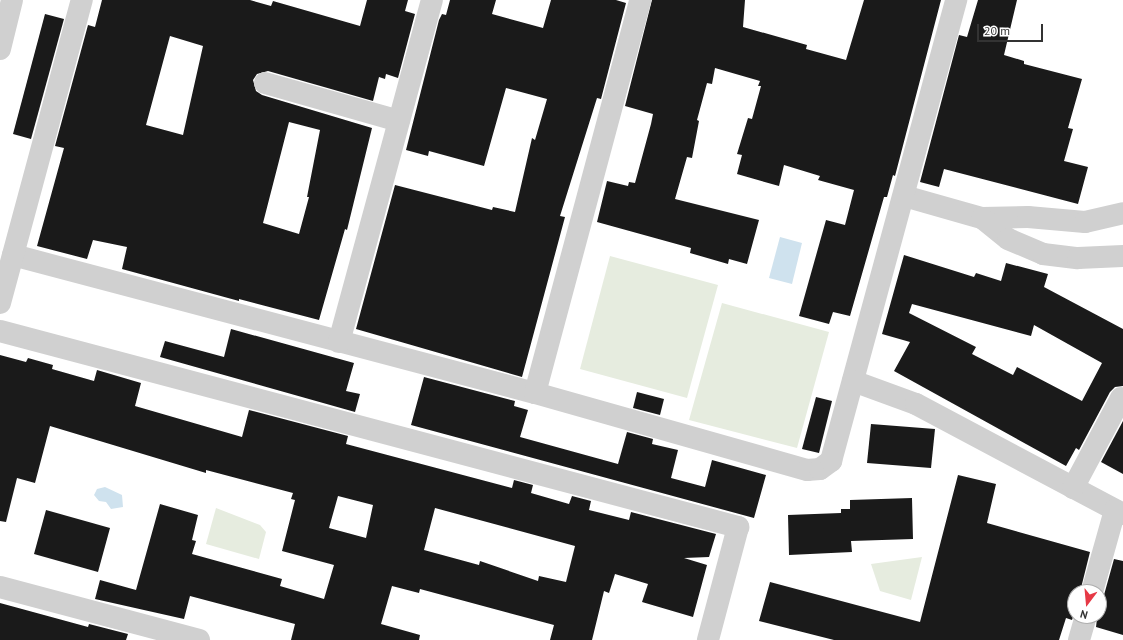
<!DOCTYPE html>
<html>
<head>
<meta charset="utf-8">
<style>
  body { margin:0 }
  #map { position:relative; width:1123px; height:640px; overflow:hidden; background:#fff; font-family:"PT Sans",sans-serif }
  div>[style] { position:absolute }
  .green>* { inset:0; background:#e6ecdf }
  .water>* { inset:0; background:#cfe2ee }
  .building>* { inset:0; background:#1a1a1a }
  .minor>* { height:22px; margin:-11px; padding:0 11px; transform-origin:11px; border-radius:11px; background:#d0d0d0 }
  span { translate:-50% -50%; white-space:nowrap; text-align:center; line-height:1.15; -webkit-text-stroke:4px #fff; paint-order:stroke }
  .north { position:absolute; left:1067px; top:584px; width:40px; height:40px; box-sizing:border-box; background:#fff; border:1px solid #adadad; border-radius:50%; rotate:196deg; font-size:11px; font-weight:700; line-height:16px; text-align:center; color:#333 }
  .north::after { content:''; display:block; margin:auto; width:14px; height:18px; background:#e63946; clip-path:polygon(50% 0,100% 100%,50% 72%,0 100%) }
  .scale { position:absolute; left:977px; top:24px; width:66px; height:18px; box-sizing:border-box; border:2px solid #333; border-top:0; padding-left:5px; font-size:12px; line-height:14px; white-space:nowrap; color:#333; -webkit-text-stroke:3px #fff; paint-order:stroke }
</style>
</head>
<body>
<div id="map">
  <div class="green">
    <div style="clip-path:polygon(610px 256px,718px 285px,687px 398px,580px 369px)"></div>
    <div style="clip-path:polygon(722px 303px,829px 332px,797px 448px,689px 420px)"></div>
    <div style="clip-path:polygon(216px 508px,260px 525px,266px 532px,259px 559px,206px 544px)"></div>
    <div style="clip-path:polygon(922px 557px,911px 600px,880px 591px,871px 564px)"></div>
  </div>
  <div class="water">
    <div style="clip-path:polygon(780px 237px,802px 243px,792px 284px,769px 278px)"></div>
    <div style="clip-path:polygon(105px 487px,122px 495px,123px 507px,111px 509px,106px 502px,99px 501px,94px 495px,97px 489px)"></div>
  </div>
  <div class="building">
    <div style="clip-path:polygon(evenodd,102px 0,250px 0,271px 6px,273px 1px,360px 26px,367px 0,408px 0,405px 11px,415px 14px,398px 78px,386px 74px,385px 79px,379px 77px,373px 101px,268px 71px,257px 74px,253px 80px,256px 91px,262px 95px,372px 128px,347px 230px,345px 229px,319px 320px,239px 299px,239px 301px,122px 269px,127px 247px,93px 240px,87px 259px,37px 246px,64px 148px,55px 146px,88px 25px,95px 27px,102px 0,170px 36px,203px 46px,183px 135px,146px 125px,170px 36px,102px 0,289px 122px,320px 130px,307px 197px,309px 197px,299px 234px,263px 223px,289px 122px)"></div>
    <div style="clip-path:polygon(450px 0,496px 0,492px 14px,543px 28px,551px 0,616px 0,626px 3px,601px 99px,597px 98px,560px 216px,565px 217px,522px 377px,356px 329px,395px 185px,492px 210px,493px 207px,515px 212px,532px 138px,535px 140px,547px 99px,506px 88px,484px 166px,429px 151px,428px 156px,406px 150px,439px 20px,442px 14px,446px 15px)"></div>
    <div style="clip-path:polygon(652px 0,745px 0,743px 27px,807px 45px,806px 49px,846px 60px,864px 0,941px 0,895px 176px,893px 175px,887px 197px,884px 197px,850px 316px,833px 312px,829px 324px,799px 316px,826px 220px,845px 225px,854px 190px,818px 180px,820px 176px,784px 165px,779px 186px,737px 174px,742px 155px,737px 154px,748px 118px,752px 119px,761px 86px,758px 86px,760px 81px,715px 68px,712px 84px,707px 83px,697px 120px,699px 121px,692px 158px,687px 157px,675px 199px,759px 220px,747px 264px,729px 259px,728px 264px,690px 253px,691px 248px,597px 222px,607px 181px,628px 186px,629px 182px,635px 183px,651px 124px,653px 114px,625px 106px)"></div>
    <div style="clip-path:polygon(978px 0,1017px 0,1004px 55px,1024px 61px,1024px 64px,1082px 79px,1068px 128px,1073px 129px,1064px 161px,1088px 167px,1078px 204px,944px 169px,939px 187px,920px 182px,959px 35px,967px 37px)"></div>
    <div style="clip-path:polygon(45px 14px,64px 19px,31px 139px,13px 134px)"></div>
    <div style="clip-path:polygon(evenodd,904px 255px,974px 277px,976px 273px,1001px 281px,1006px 263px,1048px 274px,1044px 287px,1123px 329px,1123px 386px,1115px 387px,1110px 392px,1079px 450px,1076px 448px,1066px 466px,894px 371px,910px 342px,882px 334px,904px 255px,912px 304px,1031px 336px,1034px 325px,1102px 363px,1082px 401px,1017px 367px,1013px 375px,972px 354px,976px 347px,909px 313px,912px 304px)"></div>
    <div style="clip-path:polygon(231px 329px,354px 363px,346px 391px,360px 394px,355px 412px,160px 357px,165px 341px,224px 357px)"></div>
    <div style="clip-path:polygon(evenodd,0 355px,26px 362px,28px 358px,53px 365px,52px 369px,94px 381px,97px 370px,141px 383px,135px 406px,242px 437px,249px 410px,348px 436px,346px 444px,512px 488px,514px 480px,533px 485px,531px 493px,569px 504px,572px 496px,591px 501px,589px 510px,629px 520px,631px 512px,716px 534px,709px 557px,684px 558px,707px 565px,693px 617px,642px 602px,648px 584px,615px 574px,609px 593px,604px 591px,592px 640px,550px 640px,554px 625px,420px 589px,419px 593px,392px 586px,381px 624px,420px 635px,419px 640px,291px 640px,295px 624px,190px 596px,184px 619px,95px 599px,100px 580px,136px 590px,160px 504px,198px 515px,192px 540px,196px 541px,192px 554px,282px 579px,280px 586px,324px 599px,334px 565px,282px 551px,295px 500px,291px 499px,293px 493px,206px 470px,206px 473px,50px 426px,35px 483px,17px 478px,6px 522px,0 521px,0 355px,338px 496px,373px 505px,366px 538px,329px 528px,338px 496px,0 355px,435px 508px,575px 546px,566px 582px,539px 576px,538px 581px,480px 561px,479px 565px,424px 550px,435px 508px)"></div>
    <div style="clip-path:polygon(424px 377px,515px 401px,514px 406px,528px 410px,520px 437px,618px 464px,627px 432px,653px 439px,652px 444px,678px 450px,671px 478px,705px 487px,712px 460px,766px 475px,754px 518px,411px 425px)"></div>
    <div style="clip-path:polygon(637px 392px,664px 399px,660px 415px,633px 408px)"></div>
    <div style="clip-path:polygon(816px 397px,832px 401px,819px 453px,802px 449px)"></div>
    <div style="clip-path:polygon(1123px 421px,1123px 474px,1101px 462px)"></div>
    <div style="clip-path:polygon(871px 424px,935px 429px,931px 468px,867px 463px)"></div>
    <div style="clip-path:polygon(958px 475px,996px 484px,987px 523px,1090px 552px,1080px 592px,1075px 592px,1075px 611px,1072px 620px,1066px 618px,1059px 640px,834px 640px,759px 621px,770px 582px,920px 622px)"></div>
    <div style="clip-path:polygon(912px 498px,913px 539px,851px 541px,852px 552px,789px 555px,788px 515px,841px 513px,841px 509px,850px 509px,850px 500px)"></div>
    <div style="clip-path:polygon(46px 510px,110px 528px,98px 572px,34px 554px)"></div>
    <div style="clip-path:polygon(1114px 559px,1123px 561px,1123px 635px,1096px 627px,1099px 602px,1104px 595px)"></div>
    <div style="clip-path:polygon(0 603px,88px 627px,89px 624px,128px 634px,126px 640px,0 640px)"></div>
  </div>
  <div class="minor">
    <div style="left:0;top:49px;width:50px;rotate:-76.2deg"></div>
    <div style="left:265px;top:83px;width:139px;rotate:15.8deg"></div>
    <div style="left:904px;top:196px;width:81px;rotate:15.8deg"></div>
    <div style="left:982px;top:218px;width:46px;rotate:-1.2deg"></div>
    <div style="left:1028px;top:217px;width:57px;rotate:5deg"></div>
    <div style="left:1085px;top:222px;width:39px;rotate:-13deg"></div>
    <div style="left:982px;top:218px;width:33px;rotate:39deg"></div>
    <div style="left:1008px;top:239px;width:38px;rotate:23deg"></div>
    <div style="left:1043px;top:254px;width:35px;rotate:7deg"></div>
    <div style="left:1078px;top:258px;width:45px;rotate:-2.5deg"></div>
    <div style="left:13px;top:255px;width:540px;rotate:14.81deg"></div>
    <div style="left:535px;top:393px;width:283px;rotate:15.8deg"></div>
    <div style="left:807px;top:470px;width:13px;rotate:-4deg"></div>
    <div style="left:820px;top:469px;width:14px;rotate:-36deg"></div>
    <div style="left:831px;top:461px;width:478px;rotate:-74.8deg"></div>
    <div style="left:0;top:303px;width:314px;rotate:-74.9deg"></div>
    <div style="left:0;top:331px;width:764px;rotate:14.87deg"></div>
    <div style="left:738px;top:527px;width:117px;rotate:104.9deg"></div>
    <div style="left:339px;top:342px;width:354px;rotate:-74.8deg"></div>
    <div style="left:853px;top:381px;width:67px;rotate:20.1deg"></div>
    <div style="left:916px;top:404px;width:234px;rotate:28deg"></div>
    <div style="left:535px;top:393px;width:407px;rotate:-75deg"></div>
    <div style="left:1073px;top:488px;width:102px;rotate:-61.9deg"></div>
    <div style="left:0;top:587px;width:206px;rotate:14.9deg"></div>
    <div style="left:1092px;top:592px;width:85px;rotate:-74.3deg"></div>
    <div style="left:1079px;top:640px;width:25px;rotate:-74deg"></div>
  </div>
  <div class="north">N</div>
  <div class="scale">20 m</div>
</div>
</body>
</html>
